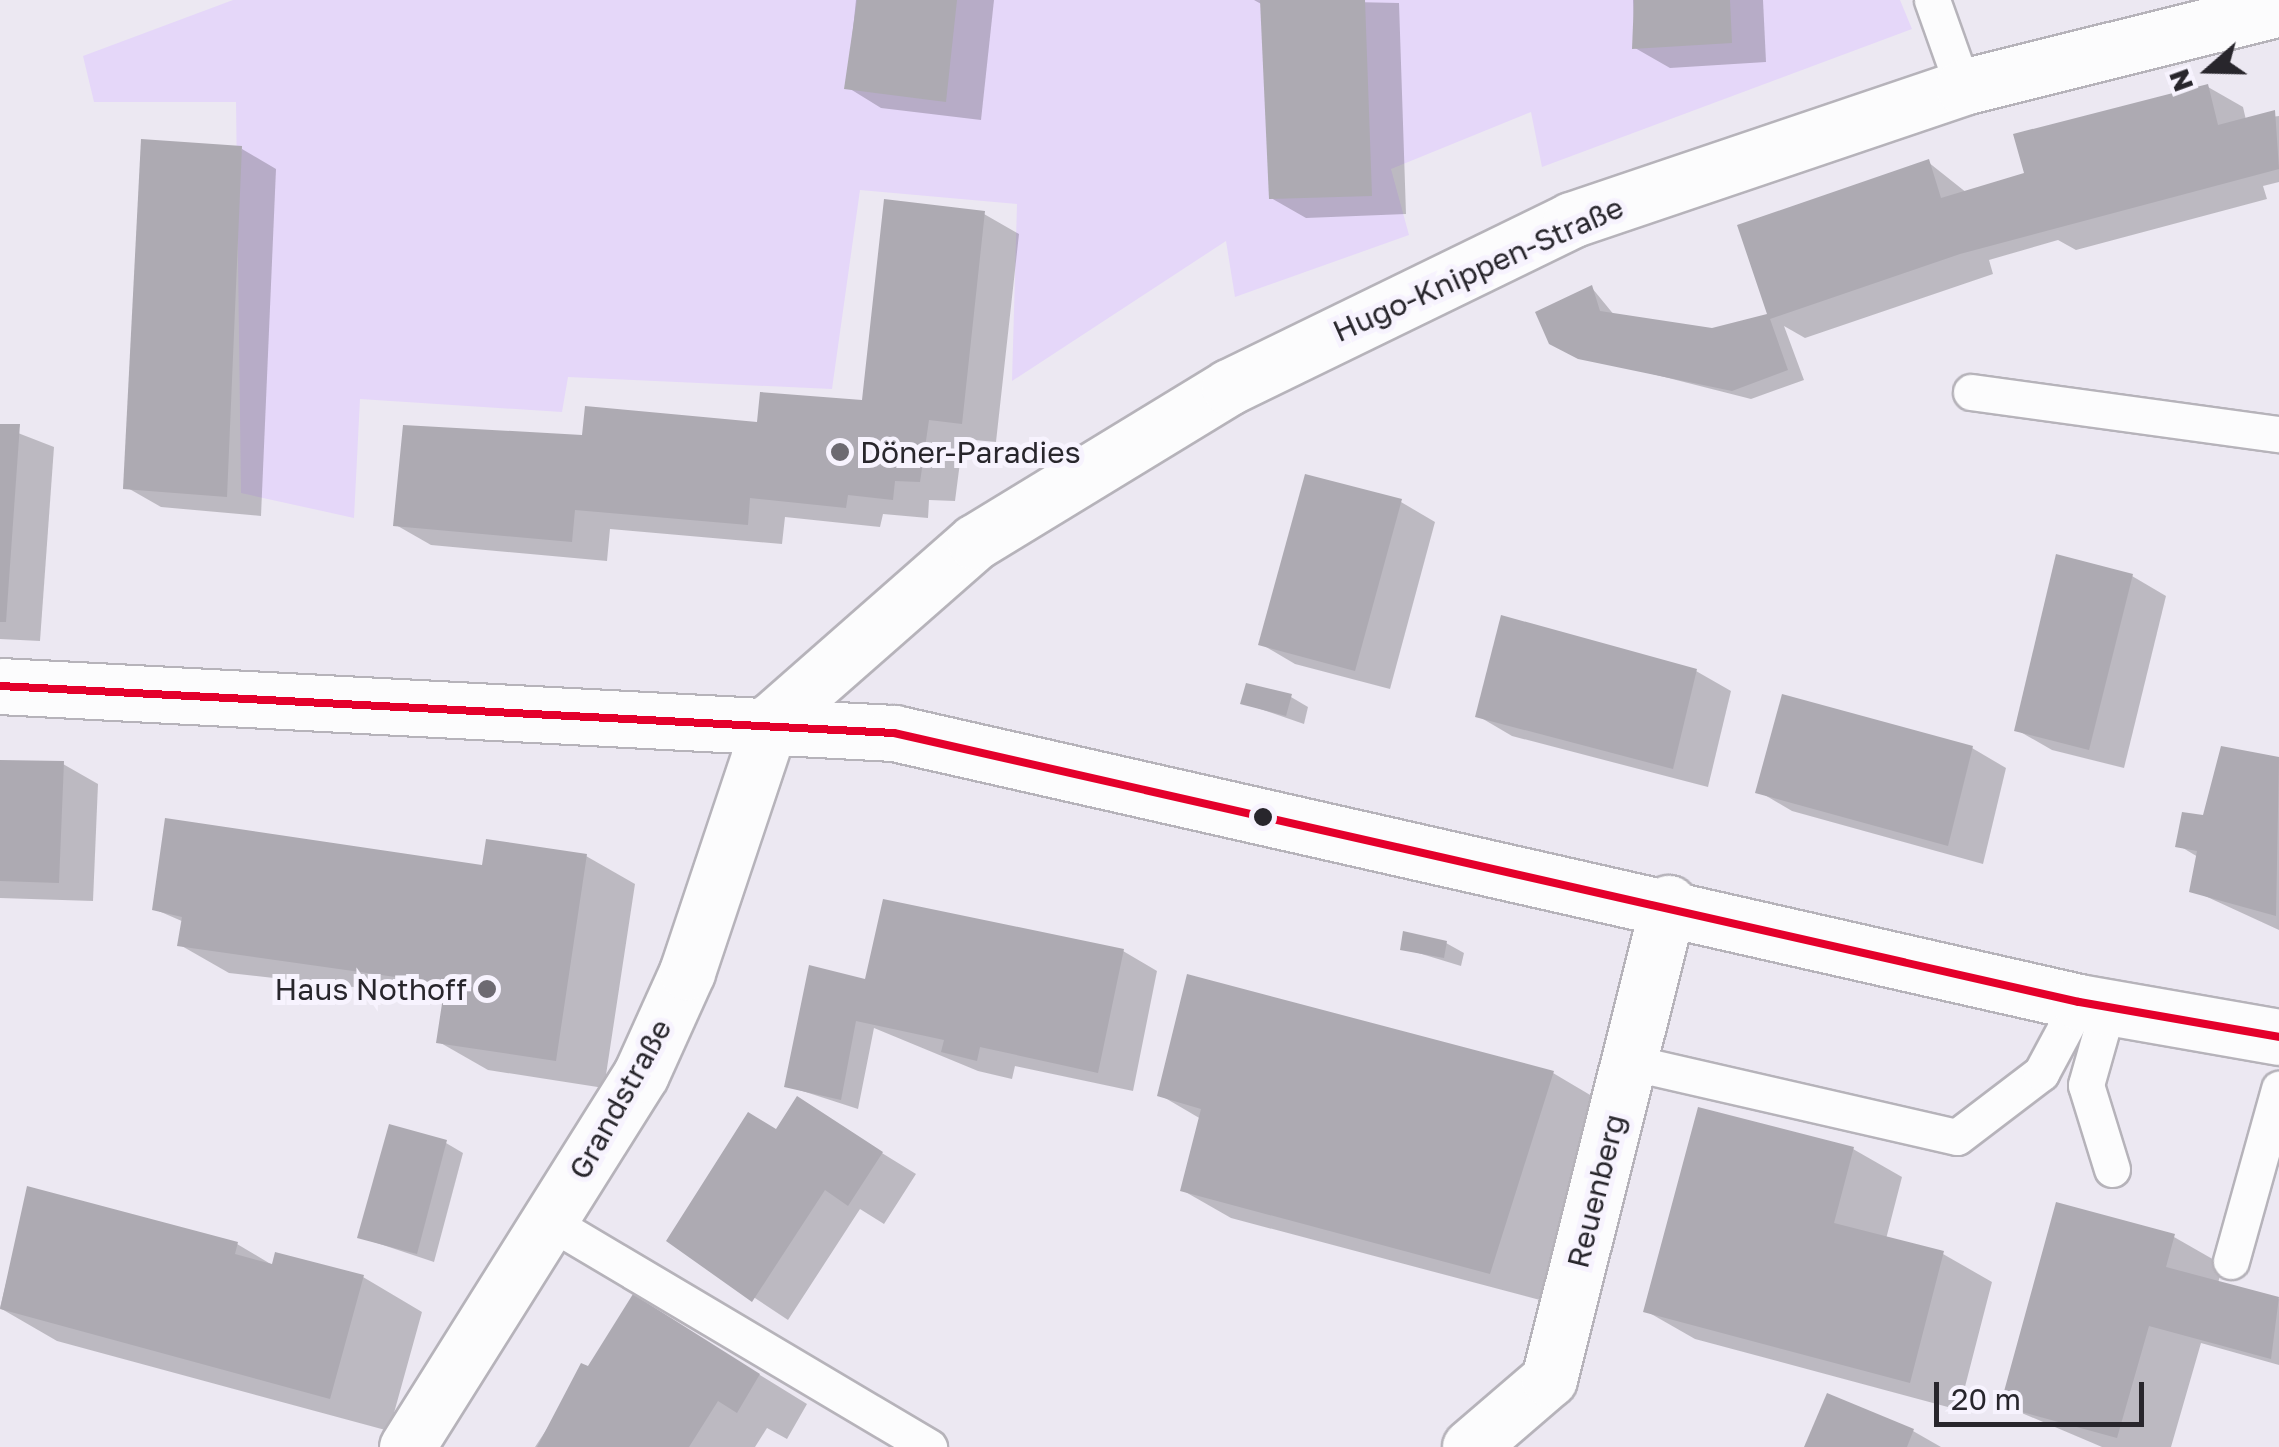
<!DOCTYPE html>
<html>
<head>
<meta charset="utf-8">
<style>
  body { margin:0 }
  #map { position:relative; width:2279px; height:1447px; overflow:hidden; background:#ece8f2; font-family:"Golos Text",sans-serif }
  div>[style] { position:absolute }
  .green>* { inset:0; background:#e5d7f9 }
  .shadow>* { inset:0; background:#0003 }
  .building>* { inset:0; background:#adaab2 }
  .roads { filter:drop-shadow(2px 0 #b6b3ba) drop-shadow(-2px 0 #b6b3ba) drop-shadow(0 2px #b6b3ba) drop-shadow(0 -2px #b6b3ba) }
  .service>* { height:35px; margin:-17.5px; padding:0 17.5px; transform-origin:17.5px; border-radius:17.5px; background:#fcfcfd }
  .minor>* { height:55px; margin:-27.5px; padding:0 27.5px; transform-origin:27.5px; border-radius:27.5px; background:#fcfcfd }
  .secondary>* { height:55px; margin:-27.5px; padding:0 27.5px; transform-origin:27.5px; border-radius:27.5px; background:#fcfcfd }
  .bus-1>* { height:8px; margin:-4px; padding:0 4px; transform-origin:4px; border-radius:4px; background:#e4002b }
  .dots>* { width:28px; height:28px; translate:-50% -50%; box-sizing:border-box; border:5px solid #f7f3fe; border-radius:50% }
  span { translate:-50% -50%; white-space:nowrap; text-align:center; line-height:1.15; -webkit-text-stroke:10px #f7f3fe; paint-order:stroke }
  .street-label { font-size:30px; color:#28262c }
  .poi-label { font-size:30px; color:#28262c }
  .left { translate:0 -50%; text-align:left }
  .right { translate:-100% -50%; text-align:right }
  .north { position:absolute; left:2159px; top:20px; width:100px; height:100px; -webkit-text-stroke:8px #f7f3fe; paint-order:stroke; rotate:250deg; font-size:28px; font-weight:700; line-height:40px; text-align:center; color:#28262c }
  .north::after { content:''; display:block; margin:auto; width:35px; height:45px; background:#28262c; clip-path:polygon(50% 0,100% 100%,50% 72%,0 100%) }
  .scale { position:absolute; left:1934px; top:1382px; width:210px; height:45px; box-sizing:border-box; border:5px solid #28262c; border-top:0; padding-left:12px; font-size:30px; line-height:35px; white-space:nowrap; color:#28262c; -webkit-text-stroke:8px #f7f3fe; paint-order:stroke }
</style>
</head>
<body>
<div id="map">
  <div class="green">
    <div style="clip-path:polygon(233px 0,1900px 0,1912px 29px,1542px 167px,1531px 112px,1391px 169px,1409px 235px,1235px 297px,1226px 241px,1012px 381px,1017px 204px,860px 190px,832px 389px,568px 377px,562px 412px,360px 399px,354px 518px,241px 493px,236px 102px,94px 102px,83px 56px)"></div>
  </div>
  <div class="shadow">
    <div style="clip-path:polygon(856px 0,994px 0,981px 120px,881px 108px,847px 87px)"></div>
    <div style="clip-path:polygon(1254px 0,1399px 3px,1406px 214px,1306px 218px,1271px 198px,1263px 5px)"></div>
    <div style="clip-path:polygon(1633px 0,1763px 0,1766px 62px,1670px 68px,1635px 48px)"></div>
    <div style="clip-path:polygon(2208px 87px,2243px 107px,2246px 120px,2279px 116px,2279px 182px,2263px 186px,2267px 199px,2076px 250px,2058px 240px,1989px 260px,1993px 274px,1805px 338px,1784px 326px,1804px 380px,1751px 399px,1570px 353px,1592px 288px,1615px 316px,1712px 330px,1769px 316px,1928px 162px,1967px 193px,2027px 175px)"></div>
    <div style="clip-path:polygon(242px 149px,276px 169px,261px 516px,161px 507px,126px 487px)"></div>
    <div style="clip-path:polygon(984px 214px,1019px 234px,996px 442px,963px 439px,955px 501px,929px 500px,928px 518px,883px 514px,880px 527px,785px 517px,782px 544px,610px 529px,607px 561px,431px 545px,396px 525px,584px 438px,760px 425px,864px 402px)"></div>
    <div style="clip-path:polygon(0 426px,54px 447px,40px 641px,0 639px)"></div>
    <div style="clip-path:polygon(1401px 502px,1435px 522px,1390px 689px,1295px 664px,1261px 644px)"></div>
    <div style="clip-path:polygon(2132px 576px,2166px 596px,2124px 768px,2052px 750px,2017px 730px)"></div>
    <div style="clip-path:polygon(1696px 671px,1731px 691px,1708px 787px,1512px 736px,1478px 716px)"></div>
    <div style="clip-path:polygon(1291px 697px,1308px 707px,1304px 724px,1243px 703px)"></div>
    <div style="clip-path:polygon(1972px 748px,2006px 768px,1983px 864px,1792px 811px,1758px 791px)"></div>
    <div style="clip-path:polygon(2223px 749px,2279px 759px,2279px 930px,2192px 890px,2198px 857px,2178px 845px,2205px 818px)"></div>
    <div style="clip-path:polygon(0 762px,63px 764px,98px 784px,93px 901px,0 898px)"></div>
    <div style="clip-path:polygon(586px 856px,635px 884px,604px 1088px,488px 1070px,439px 1042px,450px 998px,229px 973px,180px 945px,184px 922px,154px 909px)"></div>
    <div style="clip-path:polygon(1446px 943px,1464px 953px,1461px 966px,1402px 948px)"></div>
    <div style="clip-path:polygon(1123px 951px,1157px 971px,1133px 1091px,1015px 1066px,1012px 1079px,978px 1071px,874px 1028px,858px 1109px,787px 1086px,864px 981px)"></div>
    <div style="clip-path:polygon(1553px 1073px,1602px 1102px,1540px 1300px,1231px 1218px,1182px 1190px,1201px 1119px,1160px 1095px)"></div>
    <div style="clip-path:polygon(446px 1143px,463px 1153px,434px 1262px,359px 1237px)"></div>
    <div style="clip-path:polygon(1853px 1149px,1902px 1177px,1886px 1239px,1943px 1254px,1992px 1282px,1959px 1410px,1695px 1339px,1646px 1311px)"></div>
    <div style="clip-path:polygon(877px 1150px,916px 1174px,884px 1224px,860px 1209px,788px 1320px,669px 1241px)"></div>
    <div style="clip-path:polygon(29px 1190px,237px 1244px,274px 1266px,363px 1277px,422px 1312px,389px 1431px,57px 1341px,0 1308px)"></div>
    <div style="clip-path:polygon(2058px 1205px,2174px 1237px,2223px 1265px,2218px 1283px,2279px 1299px,2279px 1365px,2201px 1343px,2171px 1447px,2102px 1447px,2003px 1405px)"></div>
    <div style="clip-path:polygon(634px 1297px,807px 1404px,787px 1439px,767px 1428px,755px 1447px,535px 1447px)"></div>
    <div style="clip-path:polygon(1829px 1397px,1913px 1431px,1941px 1447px,1807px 1447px)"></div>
  </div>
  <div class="building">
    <div style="clip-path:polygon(857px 0,957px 0,946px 102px,844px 89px)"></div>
    <div style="clip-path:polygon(1260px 0,1365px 0,1372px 196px,1269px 199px)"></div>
    <div style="clip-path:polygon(1634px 0,1730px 0,1732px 43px,1632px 49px)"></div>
    <div style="clip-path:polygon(2208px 84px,2218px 125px,2275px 110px,2279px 169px,1960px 254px,1770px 319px,1788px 370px,1732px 391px,1578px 359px,1549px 344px,1535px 312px,1592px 285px,1600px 311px,1712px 328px,1767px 314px,1737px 225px,1929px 159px,1941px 198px,2024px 173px,2013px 134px)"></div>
    <div style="clip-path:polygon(141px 139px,242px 146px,227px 497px,123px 489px)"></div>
    <div style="clip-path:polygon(884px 199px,985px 211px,962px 424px,929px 420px,920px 482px,895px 481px,893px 500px,848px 495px,846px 508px,750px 498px,748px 525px,575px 510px,572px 542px,393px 526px,403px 425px,582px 435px,585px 406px,757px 422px,760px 392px,862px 400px)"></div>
    <div style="clip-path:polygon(0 424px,20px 424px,6px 622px,0 622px)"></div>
    <div style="clip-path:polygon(1305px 474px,1402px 499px,1355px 671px,1258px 645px)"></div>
    <div style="clip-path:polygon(2056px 554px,2133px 574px,2089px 750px,2014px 731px)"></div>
    <div style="clip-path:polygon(1501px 615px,1697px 669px,1673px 769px,1475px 717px)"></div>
    <div style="clip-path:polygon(1246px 683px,1292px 694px,1286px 716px,1240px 704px)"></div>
    <div style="clip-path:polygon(1782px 694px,1973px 746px,1948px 846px,1755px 793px)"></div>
    <div style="clip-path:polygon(2221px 746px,2279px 757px,2276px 916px,2189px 892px,2197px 851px,2175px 847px,2182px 812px,2203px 815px)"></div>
    <div style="clip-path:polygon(0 760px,64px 761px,59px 883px,0 881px)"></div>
    <div style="clip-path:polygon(165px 818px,482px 865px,486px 839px,587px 854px,556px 1061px,436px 1043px,445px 984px,177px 946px,182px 917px,152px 910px)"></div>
    <div style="clip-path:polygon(883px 899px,1124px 949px,1098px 1073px,980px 1047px,977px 1061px,941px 1052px,944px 1040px,856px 1021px,841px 1100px,784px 1087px,809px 965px,865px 979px)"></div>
    <div style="clip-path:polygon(1403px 931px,1447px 941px,1444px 958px,1400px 950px)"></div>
    <div style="clip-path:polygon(1187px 974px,1554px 1071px,1490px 1274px,1180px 1191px,1201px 1109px,1157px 1096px)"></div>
    <div style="clip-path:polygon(797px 1096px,883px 1152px,848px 1206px,825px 1190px,752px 1302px,666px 1241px,748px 1112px,776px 1129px)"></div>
    <div style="clip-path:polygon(1698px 1107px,1854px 1147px,1834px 1223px,1944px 1251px,1910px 1383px,1643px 1312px)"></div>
    <div style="clip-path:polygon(389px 1124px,447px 1140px,417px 1254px,357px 1238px)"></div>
    <div style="clip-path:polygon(27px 1186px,238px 1242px,235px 1254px,272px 1264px,275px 1252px,364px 1275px,330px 1399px,0 1309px)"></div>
    <div style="clip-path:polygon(2056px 1202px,2175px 1234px,2166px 1267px,2279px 1297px,2271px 1359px,2149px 1326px,2117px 1438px,2000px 1406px)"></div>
    <div style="clip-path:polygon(633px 1294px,760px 1374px,737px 1413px,718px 1401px,689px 1447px,537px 1447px,581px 1363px,588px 1366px)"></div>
    <div style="clip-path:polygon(1827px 1393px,1914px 1429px,1907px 1447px,1804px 1447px)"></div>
  </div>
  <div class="roads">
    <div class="service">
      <div style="left:1932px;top:0;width:92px;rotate:70.4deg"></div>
      <div style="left:1971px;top:392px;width:311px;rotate:7.8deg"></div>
      <div style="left:2108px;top:1007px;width:81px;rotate:105.8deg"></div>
      <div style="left:2086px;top:1085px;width:88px;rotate:72.8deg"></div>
      <div style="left:1629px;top:1062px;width:336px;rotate:12.9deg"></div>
      <div style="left:1957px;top:1137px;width:106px;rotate:-37.3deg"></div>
      <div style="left:2041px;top:1073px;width:81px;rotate:-61.8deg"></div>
      <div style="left:550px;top:1222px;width:441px;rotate:30.7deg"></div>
      <div style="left:2231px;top:1261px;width:179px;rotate:-74.4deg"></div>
    </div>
    <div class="minor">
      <div style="left:407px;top:1447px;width:440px;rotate:-57.9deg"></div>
      <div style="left:641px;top:1074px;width:112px;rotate:-65.7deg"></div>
      <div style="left:687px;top:972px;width:265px;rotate:-71.5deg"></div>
      <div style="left:771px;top:721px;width:271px;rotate:-41.3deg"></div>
      <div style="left:975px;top:542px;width:298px;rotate:-31.4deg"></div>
      <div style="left:1229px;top:387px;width:381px;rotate:-26deg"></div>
      <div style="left:1571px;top:220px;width:414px;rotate:-18.7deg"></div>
      <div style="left:1963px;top:87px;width:326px;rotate:-14deg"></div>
      <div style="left:1470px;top:1447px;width:104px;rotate:-40.7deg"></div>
      <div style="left:1549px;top:1379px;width:491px;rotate:-75.9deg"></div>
    </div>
    <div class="secondary">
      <div style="left:0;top:686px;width:895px;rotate:3.01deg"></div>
      <div style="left:894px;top:733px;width:1215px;rotate:12.79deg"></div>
      <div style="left:2079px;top:1002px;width:203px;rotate:9.9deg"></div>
    </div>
  </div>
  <div class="bus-1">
    <div style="left:0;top:686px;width:895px;rotate:3.01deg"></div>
    <div style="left:894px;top:733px;width:1215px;rotate:12.79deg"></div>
    <div style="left:2079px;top:1002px;width:203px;rotate:9.9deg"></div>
  </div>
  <div class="dots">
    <div style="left:840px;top:452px;background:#6d6a71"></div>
    <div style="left:1263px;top:817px;background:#28262c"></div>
    <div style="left:487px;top:989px;background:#6d6a71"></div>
  </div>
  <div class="street-label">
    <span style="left:1478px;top:269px;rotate:-24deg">Hugo-Knippen-Straße</span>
    <span style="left:620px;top:1099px;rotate:-61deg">Grandstraße</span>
    <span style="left:1596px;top:1191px;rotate:-76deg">Reuenberg</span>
  </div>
  <div class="poi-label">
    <span class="left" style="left:860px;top:452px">Döner-Paradies</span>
    <span class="right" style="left:467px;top:989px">Haus Nothoff</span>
  </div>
  <div class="north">N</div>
  <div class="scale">20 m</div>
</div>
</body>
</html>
